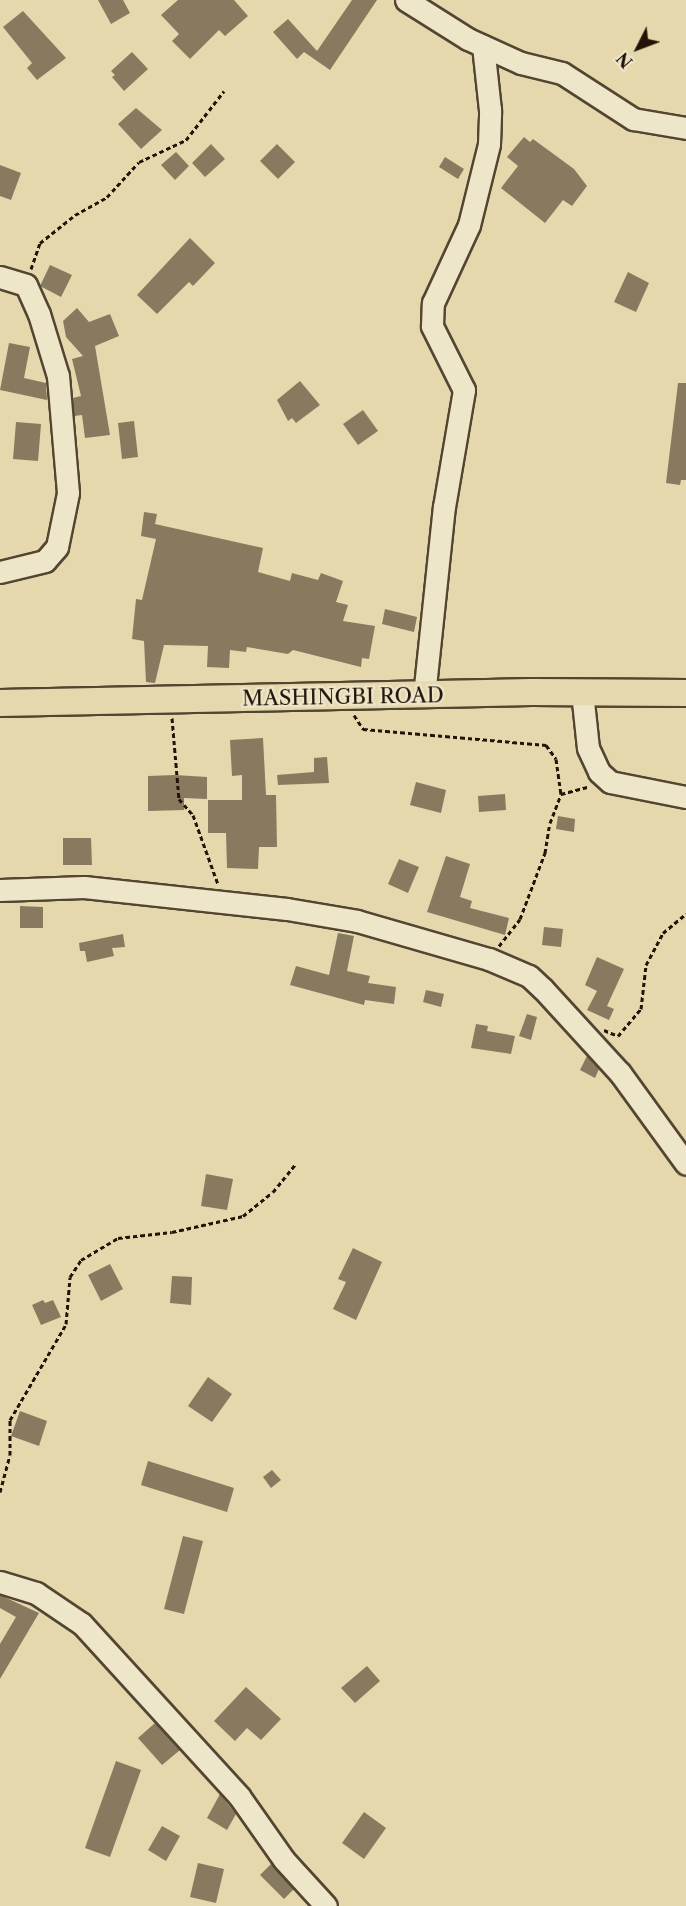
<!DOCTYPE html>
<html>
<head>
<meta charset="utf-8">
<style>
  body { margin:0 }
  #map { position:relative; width:686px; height:1906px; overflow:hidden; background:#e5d8ac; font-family:"Libre Caslon Text",serif }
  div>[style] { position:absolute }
  .building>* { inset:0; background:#887a5e }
  .path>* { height:3px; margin-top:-1.5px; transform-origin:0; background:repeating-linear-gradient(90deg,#231409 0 4.5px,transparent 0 7.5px) }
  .roads { filter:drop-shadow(2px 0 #544532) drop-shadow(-2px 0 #544532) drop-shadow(0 2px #544532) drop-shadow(0 -2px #544532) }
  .minor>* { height:21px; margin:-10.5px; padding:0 10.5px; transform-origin:10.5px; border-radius:10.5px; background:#eee6c9 }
  .major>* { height:26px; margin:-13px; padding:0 13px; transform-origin:13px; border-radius:13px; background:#e5d8ac }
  span { translate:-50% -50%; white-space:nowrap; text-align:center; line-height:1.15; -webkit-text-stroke:4.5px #eee6c9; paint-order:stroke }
  .street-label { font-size:21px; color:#231409 }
  .north { position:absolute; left:608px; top:18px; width:60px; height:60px; -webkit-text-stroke:4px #eee6c9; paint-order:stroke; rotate:228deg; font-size:16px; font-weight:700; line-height:24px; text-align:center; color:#231409 }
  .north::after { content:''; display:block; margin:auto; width:21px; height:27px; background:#231409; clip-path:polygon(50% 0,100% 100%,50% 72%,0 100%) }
</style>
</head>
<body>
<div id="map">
  <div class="building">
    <div style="clip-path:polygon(98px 0,123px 0,130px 13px,111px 24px)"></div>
    <div style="clip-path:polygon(178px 0,234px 0,248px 16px,225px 36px,219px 30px,190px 59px,172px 41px,179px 34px,161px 15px)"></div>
    <div style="clip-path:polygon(352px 0,377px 0,330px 70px,304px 52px,297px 59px,273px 32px,288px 19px,317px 51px)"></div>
    <div style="clip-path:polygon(23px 11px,66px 58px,37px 80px,27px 68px,32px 63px,3px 27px)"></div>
    <div style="clip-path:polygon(132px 52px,148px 69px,124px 91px,112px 77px,115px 75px,111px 71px)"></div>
    <div style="clip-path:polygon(136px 108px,162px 130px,141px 149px,118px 124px)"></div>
    <div style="clip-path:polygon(524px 137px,530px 142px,533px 139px,574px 169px,587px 186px,572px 206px,563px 200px,545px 223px,501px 188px,518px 166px,507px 157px)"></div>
    <div style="clip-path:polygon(211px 144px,225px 159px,205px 177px,192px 163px)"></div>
    <div style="clip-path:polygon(277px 144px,295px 162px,278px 179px,260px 161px)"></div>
    <div style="clip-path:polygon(176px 152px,189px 166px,175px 180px,161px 165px)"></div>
    <div style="clip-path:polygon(445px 157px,464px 169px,458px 179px,439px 167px)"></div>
    <div style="clip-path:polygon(0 165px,21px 173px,11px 200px,0 196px)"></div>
    <div style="clip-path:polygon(190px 238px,215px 263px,193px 286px,189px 282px,157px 314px,137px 295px)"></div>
    <div style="clip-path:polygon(50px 265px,72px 275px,61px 297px,40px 286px)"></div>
    <div style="clip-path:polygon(628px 272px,649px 283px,636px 312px,614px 302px)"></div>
    <div style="clip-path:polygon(77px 308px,89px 322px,110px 314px,119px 336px,95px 346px,110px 435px,85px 438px,82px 415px,74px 416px,73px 398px,81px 396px,72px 359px,83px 356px,66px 337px,63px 321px)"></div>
    <div style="clip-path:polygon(9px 343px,30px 347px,24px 378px,46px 383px,47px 400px,0 390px)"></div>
    <div style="clip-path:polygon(300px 381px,320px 405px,296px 423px,292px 418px,288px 421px,277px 400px)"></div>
    <div style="clip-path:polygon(678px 383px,686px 383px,686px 480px,681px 480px,680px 485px,666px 483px)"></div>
    <div style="clip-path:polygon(363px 410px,378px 431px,358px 445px,343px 424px)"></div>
    <div style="clip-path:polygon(134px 421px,138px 457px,122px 459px,118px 423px)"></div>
    <div style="clip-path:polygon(16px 422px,41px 424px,38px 461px,13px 459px)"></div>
    <div style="clip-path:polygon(144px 512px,157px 514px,155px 524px,263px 548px,258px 572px,290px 581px,292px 573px,318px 580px,321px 573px,343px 581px,336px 602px,348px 605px,343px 621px,375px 626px,369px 659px,362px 658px,361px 667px,293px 650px,288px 654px,247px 647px,246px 652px,230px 650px,229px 668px,207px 667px,208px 646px,164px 645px,155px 683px,146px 682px,144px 641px,132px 639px,136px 599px,142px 600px,156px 539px,141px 536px)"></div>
    <div style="clip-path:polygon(385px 609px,417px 617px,414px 632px,382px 624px)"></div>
    <div style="clip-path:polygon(263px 738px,266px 795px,276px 795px,277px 847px,259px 847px,258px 869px,227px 868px,226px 833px,208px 833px,208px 800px,242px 800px,242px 775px,232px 776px,230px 740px)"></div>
    <div style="clip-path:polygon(327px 757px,329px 783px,278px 785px,277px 775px,314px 772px,314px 758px)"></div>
    <div style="clip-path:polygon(175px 775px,207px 777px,207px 799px,184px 798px,184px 810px,148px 811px,148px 776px)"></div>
    <div style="clip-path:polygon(416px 782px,446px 790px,441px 813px,410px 805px)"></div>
    <div style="clip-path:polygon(505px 794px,506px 810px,479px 812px,478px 796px)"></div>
    <div style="clip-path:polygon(558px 816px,575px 819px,574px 832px,556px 829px)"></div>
    <div style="clip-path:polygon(63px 838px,91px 838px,92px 865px,63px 865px)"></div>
    <div style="clip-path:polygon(446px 856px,470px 864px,460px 897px,472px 901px,470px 908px,509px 918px,505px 935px,427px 912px)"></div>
    <div style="clip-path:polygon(399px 859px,419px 867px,408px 893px,388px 884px)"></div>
    <div style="clip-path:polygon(20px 906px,43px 907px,43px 928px,20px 928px)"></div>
    <div style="clip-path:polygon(544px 927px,563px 929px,561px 947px,542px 945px)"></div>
    <div style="clip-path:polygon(338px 933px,354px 936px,347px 971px,370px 976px,368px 983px,396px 987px,394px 1004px,365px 1000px,364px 1005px,290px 985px,296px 966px,329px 975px)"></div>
    <div style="clip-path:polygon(123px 934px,125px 947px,112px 948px,114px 956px,87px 962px,85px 951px,80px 951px,79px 943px)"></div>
    <div style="clip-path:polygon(597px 957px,624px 969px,607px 1006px,614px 1009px,609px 1020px,587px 1010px,597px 991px,585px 985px)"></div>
    <div style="clip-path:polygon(426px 990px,444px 994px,441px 1007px,423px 1002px)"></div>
    <div style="clip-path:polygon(527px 1014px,537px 1017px,531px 1040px,519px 1036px)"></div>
    <div style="clip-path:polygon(476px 1024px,488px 1026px,487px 1031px,515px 1036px,511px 1054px,471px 1048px)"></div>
    <div style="clip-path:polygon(587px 1056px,599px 1069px,595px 1078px,580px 1070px)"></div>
    <div style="clip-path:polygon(206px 1174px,233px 1179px,227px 1210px,201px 1206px)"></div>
    <div style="clip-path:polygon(353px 1248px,382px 1262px,356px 1320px,333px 1309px,346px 1282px,338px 1279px)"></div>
    <div style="clip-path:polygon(110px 1264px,123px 1289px,101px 1301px,88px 1275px)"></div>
    <div style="clip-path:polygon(172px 1276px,192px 1277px,191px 1305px,170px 1303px)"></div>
    <div style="clip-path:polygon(43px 1300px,45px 1303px,53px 1300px,61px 1317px,41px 1325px,32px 1305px)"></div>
    <div style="clip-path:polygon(208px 1377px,232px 1394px,212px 1422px,188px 1406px)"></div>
    <div style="clip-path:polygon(20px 1411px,47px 1421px,39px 1446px,11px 1436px)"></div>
    <div style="clip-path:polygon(148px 1461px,234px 1488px,227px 1512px,141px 1485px)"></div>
    <div style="clip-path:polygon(272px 1470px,281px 1480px,271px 1488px,263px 1477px)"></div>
    <div style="clip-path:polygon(183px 1536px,203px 1541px,184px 1614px,164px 1609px)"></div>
    <div style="clip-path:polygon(0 1595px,39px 1613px,0 1679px,0 1644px,16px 1617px,0 1608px)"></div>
    <div style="clip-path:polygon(367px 1666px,380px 1681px,355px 1703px,341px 1688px)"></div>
    <div style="clip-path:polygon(246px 1687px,281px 1719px,261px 1740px,247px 1728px,235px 1741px,214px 1721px)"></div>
    <div style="clip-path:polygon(155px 1723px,180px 1750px,162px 1765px,138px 1738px)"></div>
    <div style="clip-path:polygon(116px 1761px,141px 1770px,110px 1857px,85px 1848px)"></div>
    <div style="clip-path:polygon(220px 1794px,236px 1814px,227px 1830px,207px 1818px)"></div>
    <div style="clip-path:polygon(364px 1812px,386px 1828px,364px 1859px,342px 1843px)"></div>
    <div style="clip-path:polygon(162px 1826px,180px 1836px,166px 1861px,148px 1850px)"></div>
    <div style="clip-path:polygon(198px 1863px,224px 1869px,216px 1903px,190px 1897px)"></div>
    <div style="clip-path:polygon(271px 1864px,294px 1889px,284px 1899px,260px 1875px)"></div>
  </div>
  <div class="path">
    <div style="left:31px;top:269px;width:28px;rotate:-71deg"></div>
    <div style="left:40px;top:243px;width:45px;rotate:-38.7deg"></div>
    <div style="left:75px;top:215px;width:37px;rotate:-29deg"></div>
    <div style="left:107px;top:197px;width:47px;rotate:-47.6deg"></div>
    <div style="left:139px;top:162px;width:52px;rotate:-25.1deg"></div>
    <div style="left:186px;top:140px;width:62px;rotate:-52.2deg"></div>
    <div style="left:354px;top:715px;width:17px;rotate:57deg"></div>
    <div style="left:363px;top:729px;width:184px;rotate:5deg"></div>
    <div style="left:546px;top:745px;width:17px;rotate:54deg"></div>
    <div style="left:556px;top:759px;width:35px;rotate:82deg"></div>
    <div style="left:172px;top:718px;width:81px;rotate:85.1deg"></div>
    <div style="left:179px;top:799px;width:21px;rotate:49deg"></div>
    <div style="left:193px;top:815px;width:73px;rotate:70.1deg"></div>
    <div style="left:499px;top:946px;width:34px;rotate:-52deg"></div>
    <div style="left:520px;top:919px;width:71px;rotate:-69.3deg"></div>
    <div style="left:545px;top:853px;width:30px;rotate:-81deg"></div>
    <div style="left:550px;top:823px;width:31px;rotate:-69deg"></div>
    <div style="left:561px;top:794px;width:28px;rotate:-15deg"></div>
    <div style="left:604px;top:1030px;width:15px;rotate:23deg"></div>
    <div style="left:618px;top:1036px;width:35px;rotate:-50deg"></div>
    <div style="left:641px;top:1009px;width:44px;rotate:-83.5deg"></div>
    <div style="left:646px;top:965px;width:36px;rotate:-62deg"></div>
    <div style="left:663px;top:933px;width:30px;rotate:-40deg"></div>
    <div style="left:0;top:1492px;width:38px;rotate:-75deg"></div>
    <div style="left:10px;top:1455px;width:35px;rotate:-90deg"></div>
    <div style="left:10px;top:1420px;width:111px;rotate:-59.7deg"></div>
    <div style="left:66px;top:1324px;width:47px;rotate:-85.1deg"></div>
    <div style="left:70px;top:1277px;width:20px;rotate:-57deg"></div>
    <div style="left:81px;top:1260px;width:43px;rotate:-30.7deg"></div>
    <div style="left:118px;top:1238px;width:54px;rotate:-6.3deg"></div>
    <div style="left:172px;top:1232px;width:73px;rotate:-12.7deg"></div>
    <div style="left:243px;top:1216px;width:38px;rotate:-39deg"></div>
    <div style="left:273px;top:1192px;width:35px;rotate:-51deg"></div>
  </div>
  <div class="roads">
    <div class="minor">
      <div style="left:406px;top:0;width:73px;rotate:32.2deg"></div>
      <div style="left:468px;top:39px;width:58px;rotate:24.4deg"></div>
      <div style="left:521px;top:63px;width:42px;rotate:13.7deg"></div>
      <div style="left:562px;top:73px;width:85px;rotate:32.9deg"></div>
      <div style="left:633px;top:119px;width:54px;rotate:9.6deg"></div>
      <div style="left:0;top:277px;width:27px;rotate:17deg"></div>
      <div style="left:26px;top:285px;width:32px;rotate:66deg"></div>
      <div style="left:39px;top:314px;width:65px;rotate:73deg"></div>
      <div style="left:58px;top:376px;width:117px;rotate:85.1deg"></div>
      <div style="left:68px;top:493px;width:55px;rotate:101.5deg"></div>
      <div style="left:57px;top:547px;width:18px;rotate:131deg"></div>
      <div style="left:45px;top:561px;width:46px;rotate:166.3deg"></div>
      <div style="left:582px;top:692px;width:56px;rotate:83.9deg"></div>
      <div style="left:588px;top:748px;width:26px;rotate:65deg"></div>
      <div style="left:599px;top:772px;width:15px;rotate:42deg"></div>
      <div style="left:610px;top:782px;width:77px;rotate:11.2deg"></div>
      <div style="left:424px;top:696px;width:190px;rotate:-84deg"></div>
      <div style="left:444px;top:507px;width:119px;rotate:-80.3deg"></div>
      <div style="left:464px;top:390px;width:72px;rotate:-116.6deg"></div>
      <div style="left:432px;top:326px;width:23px;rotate:-88deg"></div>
      <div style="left:433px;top:303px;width:86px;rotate:-65.2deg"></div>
      <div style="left:469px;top:225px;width:83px;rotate:-76.1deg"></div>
      <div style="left:489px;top:144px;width:34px;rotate:-88deg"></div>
      <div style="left:490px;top:110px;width:64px;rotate:-96.2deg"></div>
      <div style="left:0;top:890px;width:84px;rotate:-2deg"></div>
      <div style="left:84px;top:887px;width:204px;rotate:6.2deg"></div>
      <div style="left:287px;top:909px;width:71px;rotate:9.7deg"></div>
      <div style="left:357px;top:921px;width:137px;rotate:16.1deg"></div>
      <div style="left:489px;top:959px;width:43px;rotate:23deg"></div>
      <div style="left:529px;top:976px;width:19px;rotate:43deg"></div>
      <div style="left:543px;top:989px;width:114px;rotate:47.5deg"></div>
      <div style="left:620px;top:1073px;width:112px;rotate:54deg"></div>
      <div style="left:0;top:1582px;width:38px;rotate:17deg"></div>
      <div style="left:36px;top:1593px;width:55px;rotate:34deg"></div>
      <div style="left:82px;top:1624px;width:233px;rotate:47.6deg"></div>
      <div style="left:239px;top:1796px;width:78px;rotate:54.9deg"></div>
      <div style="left:284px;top:1860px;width:62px;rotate:47.6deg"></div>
    </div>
    <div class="major">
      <div style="left:0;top:703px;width:532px;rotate:-1.18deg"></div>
      <div style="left:532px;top:692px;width:154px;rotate:0.4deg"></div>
    </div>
  </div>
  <div class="street-label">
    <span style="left:343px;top:697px;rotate:-1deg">MASHINGBI ROAD</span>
  </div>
  <div class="north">N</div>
</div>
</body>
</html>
